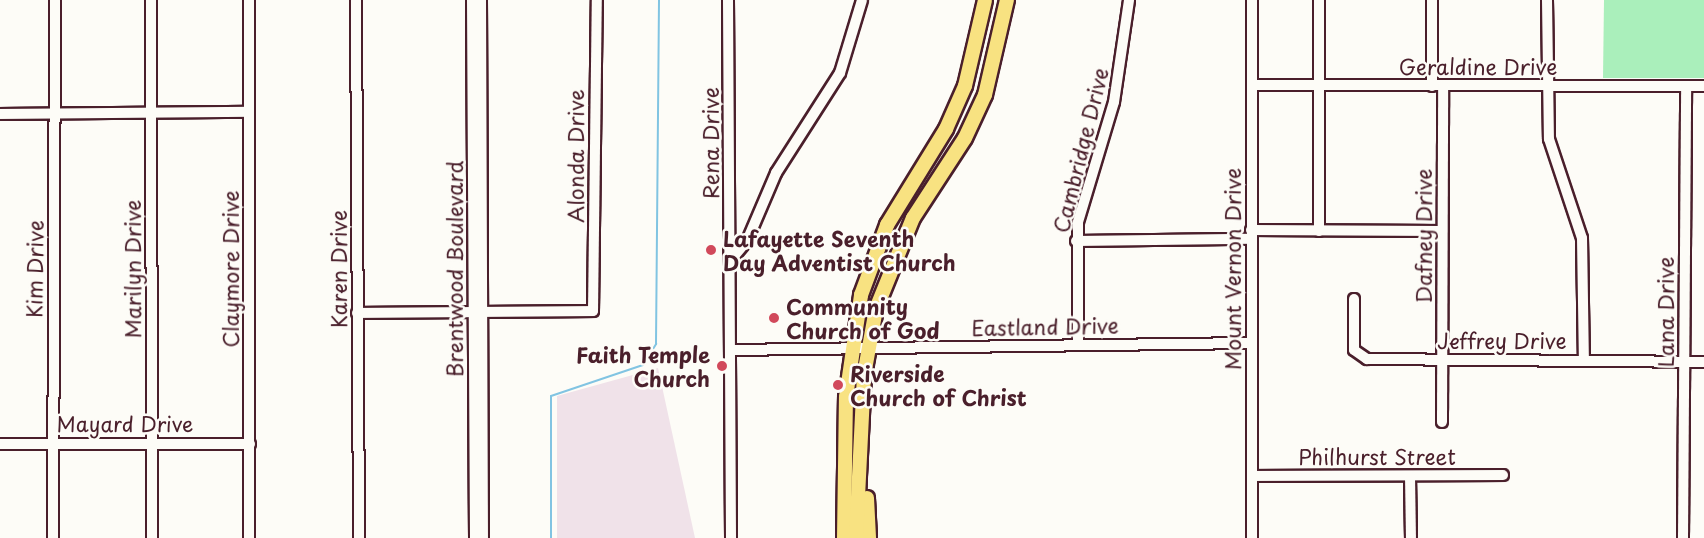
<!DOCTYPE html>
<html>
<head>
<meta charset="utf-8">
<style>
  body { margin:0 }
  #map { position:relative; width:1704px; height:538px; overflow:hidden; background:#fdfcf7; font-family:"Playpen Sans",sans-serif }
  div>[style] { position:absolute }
  .built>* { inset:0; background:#f0e2e9 }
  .green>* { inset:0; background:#aaefbb }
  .stream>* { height:2px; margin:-1px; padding:0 1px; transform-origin:1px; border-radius:1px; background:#81c4e2 }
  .roads { filter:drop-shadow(2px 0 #4a1f2b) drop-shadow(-2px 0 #4a1f2b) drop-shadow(0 2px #4a1f2b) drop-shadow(0 -2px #4a1f2b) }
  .minor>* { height:10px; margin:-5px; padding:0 5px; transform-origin:5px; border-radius:5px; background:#fdfcf7 }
  .major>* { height:14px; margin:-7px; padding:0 7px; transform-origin:7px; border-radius:7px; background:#f8e281 }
  .dots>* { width:16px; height:16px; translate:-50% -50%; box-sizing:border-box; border:3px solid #fdfcf7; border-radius:50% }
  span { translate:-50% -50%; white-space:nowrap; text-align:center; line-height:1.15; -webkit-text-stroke:5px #fdfcf7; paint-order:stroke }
  .street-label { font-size:21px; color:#4a1f2b }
  .poi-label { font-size:21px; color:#4a1f2b; font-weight:700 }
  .left { translate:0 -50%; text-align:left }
  .right { translate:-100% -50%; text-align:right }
</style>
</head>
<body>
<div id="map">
  <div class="built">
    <div style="clip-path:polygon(658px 368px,695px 538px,557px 538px,557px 396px)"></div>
  </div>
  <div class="green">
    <div style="clip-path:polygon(1604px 0,1704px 0,1704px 78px,1603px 78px)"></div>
  </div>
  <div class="stream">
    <div style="left:551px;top:538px;width:142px;rotate:-90deg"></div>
    <div style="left:551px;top:396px;width:97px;rotate:-18.6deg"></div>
    <div style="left:643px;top:365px;width:25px;rotate:-58deg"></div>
    <div style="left:656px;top:344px;width:344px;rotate:-89.5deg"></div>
  </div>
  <div class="roads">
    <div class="minor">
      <div style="left:151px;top:0;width:538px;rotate:89.89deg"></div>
      <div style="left:249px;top:0;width:538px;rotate:90deg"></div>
      <div style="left:356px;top:0;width:538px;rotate:89.68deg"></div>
      <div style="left:472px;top:0;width:538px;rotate:89.68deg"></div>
      <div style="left:481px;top:0;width:538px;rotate:89.79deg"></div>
      <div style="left:728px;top:0;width:538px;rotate:89.68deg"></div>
      <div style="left:1432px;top:0;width:86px;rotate:90deg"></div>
      <div style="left:1547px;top:0;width:139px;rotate:89.2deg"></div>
      <div style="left:1549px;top:139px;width:104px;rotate:71.6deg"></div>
      <div style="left:1582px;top:238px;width:122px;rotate:89.1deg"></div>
      <div style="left:1252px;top:85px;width:452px;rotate:0.1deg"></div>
      <div style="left:0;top:114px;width:249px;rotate:-0.5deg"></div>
      <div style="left:1251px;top:230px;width:191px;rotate:0.3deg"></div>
      <div style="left:1319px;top:231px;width:231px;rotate:-90deg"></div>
      <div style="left:1076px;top:241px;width:175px;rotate:-0.7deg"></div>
      <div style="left:730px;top:261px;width:26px;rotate:-50deg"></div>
      <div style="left:747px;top:241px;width:74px;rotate:-66.9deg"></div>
      <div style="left:776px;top:173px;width:119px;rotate:-57.4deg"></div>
      <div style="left:840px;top:73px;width:76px;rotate:-73.2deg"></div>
      <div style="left:1354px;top:299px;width:51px;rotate:90deg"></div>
      <div style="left:1354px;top:350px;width:16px;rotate:35deg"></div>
      <div style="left:1367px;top:359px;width:337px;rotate:0.5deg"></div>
      <div style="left:357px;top:313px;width:236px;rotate:-0.5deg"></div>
      <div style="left:593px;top:311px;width:311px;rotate:-89.3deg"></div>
      <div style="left:1078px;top:345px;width:123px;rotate:-90deg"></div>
      <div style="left:1078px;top:222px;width:125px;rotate:-73.3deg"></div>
      <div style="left:1114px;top:102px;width:103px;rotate:-81.6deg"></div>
      <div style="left:730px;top:350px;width:521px;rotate:-0.77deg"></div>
      <div style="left:1442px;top:422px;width:336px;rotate:-89.8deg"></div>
      <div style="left:0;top:444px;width:250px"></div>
      <div style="left:1252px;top:476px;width:251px;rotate:-0.2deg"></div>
      <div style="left:1410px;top:476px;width:62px;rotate:89.1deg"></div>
      <div style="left:53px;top:538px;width:538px;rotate:-89.79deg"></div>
      <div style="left:1252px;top:538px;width:538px;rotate:-90deg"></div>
      <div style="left:1683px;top:538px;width:452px;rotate:-89.6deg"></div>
    </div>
    <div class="major">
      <div style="left:867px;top:498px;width:40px;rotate:87.1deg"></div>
      <div style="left:844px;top:538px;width:141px;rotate:-89.2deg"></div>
      <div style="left:846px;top:397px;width:103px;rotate:-81.6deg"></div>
      <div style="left:861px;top:295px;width:75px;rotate:-69.6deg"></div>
      <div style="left:887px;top:225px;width:113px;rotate:-58.4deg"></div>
      <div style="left:946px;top:129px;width:47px;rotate:-66.2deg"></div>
      <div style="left:965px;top:86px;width:88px;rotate:-76.9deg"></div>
      <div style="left:856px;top:538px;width:163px;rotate:-87.2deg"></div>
      <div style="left:864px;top:375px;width:67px;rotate:-79.7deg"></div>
      <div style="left:876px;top:309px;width:98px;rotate:-67.9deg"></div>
      <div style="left:913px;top:218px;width:95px;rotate:-57deg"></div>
      <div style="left:965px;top:138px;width:47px;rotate:-65.1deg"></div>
      <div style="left:985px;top:95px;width:98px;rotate:-77deg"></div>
    </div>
  </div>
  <div class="dots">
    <div style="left:711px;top:250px;background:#d1495b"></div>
    <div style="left:774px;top:318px;background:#d1495b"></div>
    <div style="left:722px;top:366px;background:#d1495b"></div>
    <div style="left:838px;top:385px;background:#d1495b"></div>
  </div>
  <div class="street-label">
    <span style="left:1478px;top:66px">Geraldine Drive</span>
    <span style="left:710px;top:143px;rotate:-90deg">Rena Drive</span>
    <span style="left:1080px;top:150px;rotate:-76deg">Cambridge Drive</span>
    <span style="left:575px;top:156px;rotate:-90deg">Alonda Drive</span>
    <span style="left:1423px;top:236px;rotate:-90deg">Dafney Drive</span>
    <span style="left:34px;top:269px;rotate:-89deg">Kim Drive</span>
    <span style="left:132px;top:269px;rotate:-90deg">Marilyn Drive</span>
    <span style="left:230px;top:269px;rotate:-90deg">Claymore Drive</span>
    <span style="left:338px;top:269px;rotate:-90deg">Karen Drive</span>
    <span style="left:454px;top:269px;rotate:-90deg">Brentwood Boulevard</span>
    <span style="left:1232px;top:269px;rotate:-90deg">Mount Vernon Drive</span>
    <span style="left:1665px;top:312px;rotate:-90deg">Lana Drive</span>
    <span style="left:1045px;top:326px;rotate:-1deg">Eastland Drive</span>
    <span style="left:1502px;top:340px">Jeffrey Drive</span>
    <span style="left:125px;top:423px">Mayard Drive</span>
    <span style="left:1377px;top:456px">Philhurst Street</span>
  </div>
  <div class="poi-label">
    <span class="left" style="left:723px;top:250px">Lafayette Seventh<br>Day Adventist Church</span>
    <span class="left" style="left:786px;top:318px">Community<br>Church of God</span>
    <span class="right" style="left:710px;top:366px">Faith Temple<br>Church</span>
    <span class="left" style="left:850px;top:385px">Riverside<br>Church of Christ</span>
  </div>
</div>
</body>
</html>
